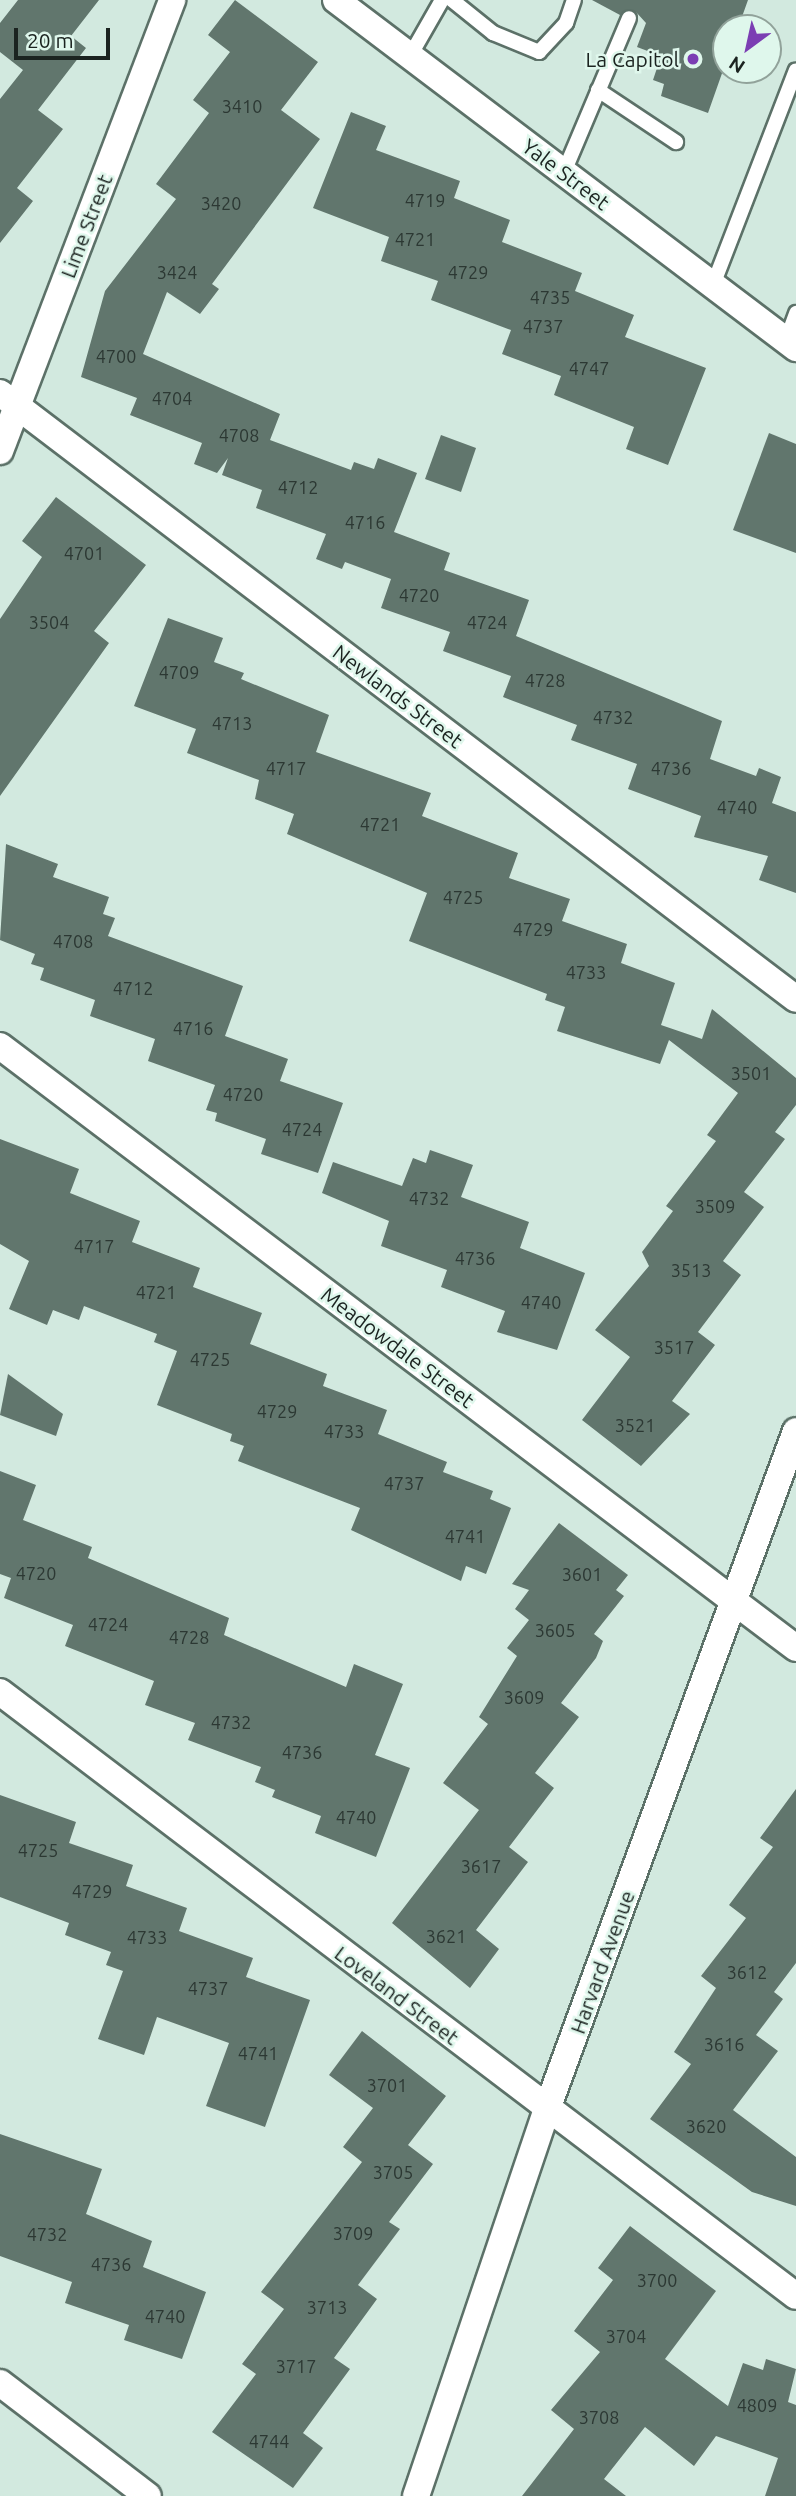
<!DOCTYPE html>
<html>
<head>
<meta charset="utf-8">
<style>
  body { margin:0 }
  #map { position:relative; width:796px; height:2496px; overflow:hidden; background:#d2e9df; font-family:Ubuntu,sans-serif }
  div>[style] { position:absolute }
  .building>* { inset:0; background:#61766d }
  .roads { filter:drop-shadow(2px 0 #5c7168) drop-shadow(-2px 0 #5c7168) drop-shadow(0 2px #5c7168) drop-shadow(0 -2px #5c7168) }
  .lane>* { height:14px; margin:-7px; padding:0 7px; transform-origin:7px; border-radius:7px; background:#fff }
  .street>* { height:26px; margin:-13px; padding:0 13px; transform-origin:13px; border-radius:13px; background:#fff }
  .dots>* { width:19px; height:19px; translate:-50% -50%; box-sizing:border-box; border:4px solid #dff7ec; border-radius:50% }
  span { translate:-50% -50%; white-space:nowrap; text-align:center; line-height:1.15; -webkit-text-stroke:5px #dff7ec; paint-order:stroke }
  .number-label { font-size:18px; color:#2c3833 }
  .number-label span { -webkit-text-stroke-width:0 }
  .poi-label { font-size:21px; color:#1b2320 }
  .right { translate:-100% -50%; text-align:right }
  .street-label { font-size:21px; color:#1b2320 }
  .north { position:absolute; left:712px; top:14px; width:70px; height:70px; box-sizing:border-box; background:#dff7ec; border:2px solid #91a29a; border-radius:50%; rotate:213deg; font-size:19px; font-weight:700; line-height:28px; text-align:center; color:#1b2320 }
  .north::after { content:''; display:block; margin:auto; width:24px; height:32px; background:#7b3eb3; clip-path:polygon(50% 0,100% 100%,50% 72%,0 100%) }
  .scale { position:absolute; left:14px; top:28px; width:96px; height:32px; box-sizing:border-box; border:4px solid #1b2320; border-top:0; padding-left:9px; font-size:21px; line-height:24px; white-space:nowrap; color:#1b2320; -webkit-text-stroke:5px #dff7ec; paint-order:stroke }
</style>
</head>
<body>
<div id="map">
  <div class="building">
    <div style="clip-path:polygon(18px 0,99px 0,71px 36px,86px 48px,38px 110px,63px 129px,17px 188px,33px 201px,0 243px,0 99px,23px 70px,0 52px,0 23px)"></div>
    <div style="clip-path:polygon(235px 0,318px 62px,281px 110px,320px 139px,212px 284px,219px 289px,200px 314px,167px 292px,143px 354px,280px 414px,270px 440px,351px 470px,354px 462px,374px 469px,378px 458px,417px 473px,394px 532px,450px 553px,444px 570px,529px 600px,516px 636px,722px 721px,710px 759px,756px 776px,759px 768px,781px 777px,772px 803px,796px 812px,796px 893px,759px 880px,768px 856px,694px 837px,701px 816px,628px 789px,637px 764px,571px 740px,577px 725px,503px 697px,511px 676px,443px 651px,450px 632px,381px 608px,391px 579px,345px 562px,342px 569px,316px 559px,326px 534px,256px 508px,262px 490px,222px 475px,228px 458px,217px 473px,194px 464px,202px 443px,130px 415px,137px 398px,81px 377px,105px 291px,176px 199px,156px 184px,209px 113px,193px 100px,230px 52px,208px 35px)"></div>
    <div style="clip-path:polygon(592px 0,748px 0,738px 28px,726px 28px,726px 62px,708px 113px,661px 96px,664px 84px,653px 80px,661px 56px,637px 47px,646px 23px,636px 12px,620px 15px)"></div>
    <div style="clip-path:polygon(351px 112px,386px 126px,376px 150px,460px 181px,454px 198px,510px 220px,502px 242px,582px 273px,575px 291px,634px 315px,625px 337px,706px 368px,668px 465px,626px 449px,634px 427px,554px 395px,561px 376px,502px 354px,511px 330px,431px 300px,438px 281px,381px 261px,389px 237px,313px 208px)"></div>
    <div style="clip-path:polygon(769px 433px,796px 444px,796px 553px,733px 530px)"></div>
    <div style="clip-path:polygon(441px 435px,476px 448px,461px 492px,425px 479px)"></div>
    <div style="clip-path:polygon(56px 497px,146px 565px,94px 631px,109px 643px,0 796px,0 619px,42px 557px,22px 541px)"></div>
    <div style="clip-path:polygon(168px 618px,223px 638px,214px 662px,244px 673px,241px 679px,329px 715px,316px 752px,431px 793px,422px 816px,518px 853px,509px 878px,570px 899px,562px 921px,627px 944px,621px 963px,675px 983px,661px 1025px,702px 1039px,712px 1009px,796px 1078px,796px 1105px,775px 1132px,785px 1139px,744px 1192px,764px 1207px,723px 1261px,741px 1275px,698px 1332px,715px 1345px,672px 1401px,690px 1414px,641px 1466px,582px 1420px,630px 1357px,595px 1330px,649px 1266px,642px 1252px,673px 1211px,666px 1206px,716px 1141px,707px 1135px,738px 1093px,669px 1040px,660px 1064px,557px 1031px,565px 1007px,545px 1000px,547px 994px,409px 941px,427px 893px,287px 834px,294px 814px,255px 799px,259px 780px,187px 753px,196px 729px,134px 706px)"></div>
    <div style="clip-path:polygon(6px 844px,58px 864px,53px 877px,109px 897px,103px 914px,115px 918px,108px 936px,243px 986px,225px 1036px,288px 1059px,280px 1081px,343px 1103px,318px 1173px,261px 1154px,266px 1139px,215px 1121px,217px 1113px,206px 1110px,215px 1085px,148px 1061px,155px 1039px,90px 1016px,95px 1000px,40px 980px,44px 968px,31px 964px,35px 954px,0 940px)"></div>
    <div style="clip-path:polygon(0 1139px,79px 1169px,70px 1193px,140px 1221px,132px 1242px,200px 1268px,193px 1287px,262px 1313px,250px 1344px,327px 1374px,323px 1386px,387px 1410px,378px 1434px,447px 1462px,443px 1472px,493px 1491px,490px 1499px,511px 1508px,486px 1574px,466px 1566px,461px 1581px,351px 1530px,360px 1508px,238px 1461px,244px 1446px,230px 1441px,232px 1434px,157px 1405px,177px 1351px,154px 1342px,157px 1334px,84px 1306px,79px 1320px,53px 1310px,47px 1325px,9px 1309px,29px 1261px,0 1244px)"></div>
    <div style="clip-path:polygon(430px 1150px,473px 1165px,461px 1197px,529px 1222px,520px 1248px,585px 1273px,557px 1350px,497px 1332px,505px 1311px,441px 1287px,447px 1270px,381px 1246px,389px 1221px,322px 1193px,333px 1162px,402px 1186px,413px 1158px,426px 1163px)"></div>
    <div style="clip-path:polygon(8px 1374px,63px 1414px,56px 1436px,0 1415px)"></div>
    <div style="clip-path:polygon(0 1471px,36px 1485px,23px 1520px,92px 1547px,88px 1558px,229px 1618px,224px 1635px,346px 1687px,354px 1664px,403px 1684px,375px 1755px,410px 1768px,376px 1857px,315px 1833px,321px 1816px,272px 1797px,275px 1790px,255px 1782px,261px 1767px,188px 1740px,195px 1723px,145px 1705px,154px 1681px,65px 1646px,73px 1625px,4px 1598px,11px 1578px,0 1574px)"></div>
    <div style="clip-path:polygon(559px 1523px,628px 1575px,616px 1590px,624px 1596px,594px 1634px,603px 1641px,596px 1658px,561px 1703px,579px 1717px,535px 1773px,554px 1788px,509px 1847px,528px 1862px,476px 1930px,499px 1949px,470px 1988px,392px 1923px,479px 1810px,443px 1783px,488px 1724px,479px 1717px,517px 1656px,507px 1648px,529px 1620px,515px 1609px,529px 1590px,512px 1584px)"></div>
    <div style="clip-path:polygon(796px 1789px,796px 1963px,774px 1992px,783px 1999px,756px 2035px,778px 2051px,733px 2110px,796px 2157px,796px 2206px,752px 2192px,650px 2119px,691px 2064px,674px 2052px,716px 1988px,701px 1976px,746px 1918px,729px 1905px,773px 1847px,760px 1838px)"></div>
    <div style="clip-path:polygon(0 1795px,76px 1822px,69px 1843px,133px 1865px,126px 1886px,187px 1908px,179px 1931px,253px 1958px,246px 1977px,310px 2000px,265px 2127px,206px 2106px,229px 2043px,157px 2017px,144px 2055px,98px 2039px,123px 1971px,106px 1965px,111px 1952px,65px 1935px,69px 1923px,0 1897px)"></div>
    <div style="clip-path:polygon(362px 2031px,446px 2096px,408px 2145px,433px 2164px,389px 2222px,400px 2229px,358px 2285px,377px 2299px,334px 2358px,350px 2369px,303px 2433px,323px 2448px,293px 2488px,212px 2432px,256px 2374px,242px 2364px,284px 2309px,261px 2292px,362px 2162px,343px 2147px,373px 2108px,329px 2075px)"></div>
    <div style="clip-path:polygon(0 2134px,102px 2169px,86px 2214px,152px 2241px,143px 2267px,206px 2292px,182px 2359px,124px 2340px,129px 2325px,65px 2303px,72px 2282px,0 2256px)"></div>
    <div style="clip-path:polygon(630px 2226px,716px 2291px,665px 2359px,728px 2406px,743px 2363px,763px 2370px,766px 2359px,796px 2369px,788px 2402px,796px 2405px,796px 2496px,765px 2496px,778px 2458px,716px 2436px,694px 2466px,645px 2427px,604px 2479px,626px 2496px,522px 2496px,574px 2429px,551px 2410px,600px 2352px,574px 2331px,613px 2280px,598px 2268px)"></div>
  </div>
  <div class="roads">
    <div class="lane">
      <div style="left:452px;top:0;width:53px;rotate:38.8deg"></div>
      <div style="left:493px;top:33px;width:50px;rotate:22.4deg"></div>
      <div style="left:539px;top:52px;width:40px;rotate:-47deg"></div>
      <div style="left:566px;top:23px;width:24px;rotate:-71deg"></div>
      <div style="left:410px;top:56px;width:64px;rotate:-60.3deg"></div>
      <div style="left:598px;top:90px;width:94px;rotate:33.7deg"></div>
      <div style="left:564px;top:172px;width:167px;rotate:-67.1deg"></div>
      <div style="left:713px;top:285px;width:230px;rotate:-68.9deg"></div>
      <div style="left:786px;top:341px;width:30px;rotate:-70deg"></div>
    </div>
    <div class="street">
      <div style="left:336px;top:0;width:577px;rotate:37.11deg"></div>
      <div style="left:0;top:393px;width:1000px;rotate:37.28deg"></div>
      <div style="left:0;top:451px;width:483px;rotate:-69.1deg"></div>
      <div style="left:0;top:1046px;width:998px;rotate:37.1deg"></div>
      <div style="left:0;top:1692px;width:999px;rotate:37.19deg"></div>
      <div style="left:0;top:2383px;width:186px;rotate:37.4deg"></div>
      <div style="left:416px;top:2496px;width:409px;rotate:-71.3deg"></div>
      <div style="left:547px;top:2109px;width:722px;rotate:-69.83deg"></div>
    </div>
  </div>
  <div class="dots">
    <div style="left:693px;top:59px;background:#7b3eb3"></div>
  </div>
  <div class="number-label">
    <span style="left:242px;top:106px">3410</span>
    <span style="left:425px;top:200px">4719</span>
    <span style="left:221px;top:203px">3420</span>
    <span style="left:415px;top:239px">4721</span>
    <span style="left:177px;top:272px">3424</span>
    <span style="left:468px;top:272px">4729</span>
    <span style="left:550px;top:297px">4735</span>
    <span style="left:543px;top:326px">4737</span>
    <span style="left:116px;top:356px">4700</span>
    <span style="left:589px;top:368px">4747</span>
    <span style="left:172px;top:398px">4704</span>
    <span style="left:239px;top:435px">4708</span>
    <span style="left:298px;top:487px">4712</span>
    <span style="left:365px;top:522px">4716</span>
    <span style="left:84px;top:553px">4701</span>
    <span style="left:419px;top:595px">4720</span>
    <span style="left:49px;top:622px">3504</span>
    <span style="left:487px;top:622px">4724</span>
    <span style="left:179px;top:672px">4709</span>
    <span style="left:545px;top:680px">4728</span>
    <span style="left:613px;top:717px">4732</span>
    <span style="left:232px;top:723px">4713</span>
    <span style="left:286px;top:768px">4717</span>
    <span style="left:671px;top:768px">4736</span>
    <span style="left:737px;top:807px">4740</span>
    <span style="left:380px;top:824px">4721</span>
    <span style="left:463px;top:897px">4725</span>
    <span style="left:533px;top:929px">4729</span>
    <span style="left:73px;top:941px">4708</span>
    <span style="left:586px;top:972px">4733</span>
    <span style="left:133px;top:988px">4712</span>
    <span style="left:193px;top:1028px">4716</span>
    <span style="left:751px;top:1073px">3501</span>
    <span style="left:243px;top:1094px">4720</span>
    <span style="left:302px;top:1129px">4724</span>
    <span style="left:429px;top:1198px">4732</span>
    <span style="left:715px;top:1206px">3509</span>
    <span style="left:94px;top:1246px">4717</span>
    <span style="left:475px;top:1258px">4736</span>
    <span style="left:691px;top:1270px">3513</span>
    <span style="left:156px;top:1292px">4721</span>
    <span style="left:541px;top:1302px">4740</span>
    <span style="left:674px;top:1347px">3517</span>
    <span style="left:210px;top:1359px">4725</span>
    <span style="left:277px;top:1411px">4729</span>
    <span style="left:635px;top:1425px">3521</span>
    <span style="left:344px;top:1431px">4733</span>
    <span style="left:404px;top:1483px">4737</span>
    <span style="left:465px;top:1536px">4741</span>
    <span style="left:36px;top:1573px">4720</span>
    <span style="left:582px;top:1574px">3601</span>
    <span style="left:108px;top:1624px">4724</span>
    <span style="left:555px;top:1630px">3605</span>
    <span style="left:189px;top:1637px">4728</span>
    <span style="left:524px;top:1697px">3609</span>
    <span style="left:231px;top:1722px">4732</span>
    <span style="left:302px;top:1752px">4736</span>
    <span style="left:356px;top:1817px">4740</span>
    <span style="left:38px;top:1850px">4725</span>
    <span style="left:481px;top:1866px">3617</span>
    <span style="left:92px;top:1891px">4729</span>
    <span style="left:446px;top:1936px">3621</span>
    <span style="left:147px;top:1937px">4733</span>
    <span style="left:747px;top:1972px">3612</span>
    <span style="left:208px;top:1988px">4737</span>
    <span style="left:724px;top:2044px">3616</span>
    <span style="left:258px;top:2053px">4741</span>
    <span style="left:387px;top:2085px">3701</span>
    <span style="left:706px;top:2126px">3620</span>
    <span style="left:393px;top:2172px">3705</span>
    <span style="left:353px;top:2233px">3709</span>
    <span style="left:47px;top:2234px">4732</span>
    <span style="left:111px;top:2264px">4736</span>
    <span style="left:657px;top:2280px">3700</span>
    <span style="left:327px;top:2307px">3713</span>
    <span style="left:165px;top:2316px">4740</span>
    <span style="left:626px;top:2336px">3704</span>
    <span style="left:296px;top:2366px">3717</span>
    <span style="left:757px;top:2405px">4809</span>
    <span style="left:599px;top:2417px">3708</span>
    <span style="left:269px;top:2441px">4744</span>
  </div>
  <div class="poi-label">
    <span class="right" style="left:679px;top:59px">La Capitol</span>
  </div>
  <div class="street-label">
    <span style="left:566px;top:174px;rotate:37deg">Yale Street</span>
    <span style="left:86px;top:226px;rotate:-69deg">Lime Street</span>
    <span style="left:398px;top:696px;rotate:37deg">Newlands Street</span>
    <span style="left:398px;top:1347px;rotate:37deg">Meadowdale Street</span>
    <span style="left:602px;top:1962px;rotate:-70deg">Harvard Avenue</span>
    <span style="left:397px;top:1995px;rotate:37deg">Loveland Street</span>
  </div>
  <div class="north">N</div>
  <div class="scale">20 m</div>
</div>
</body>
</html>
